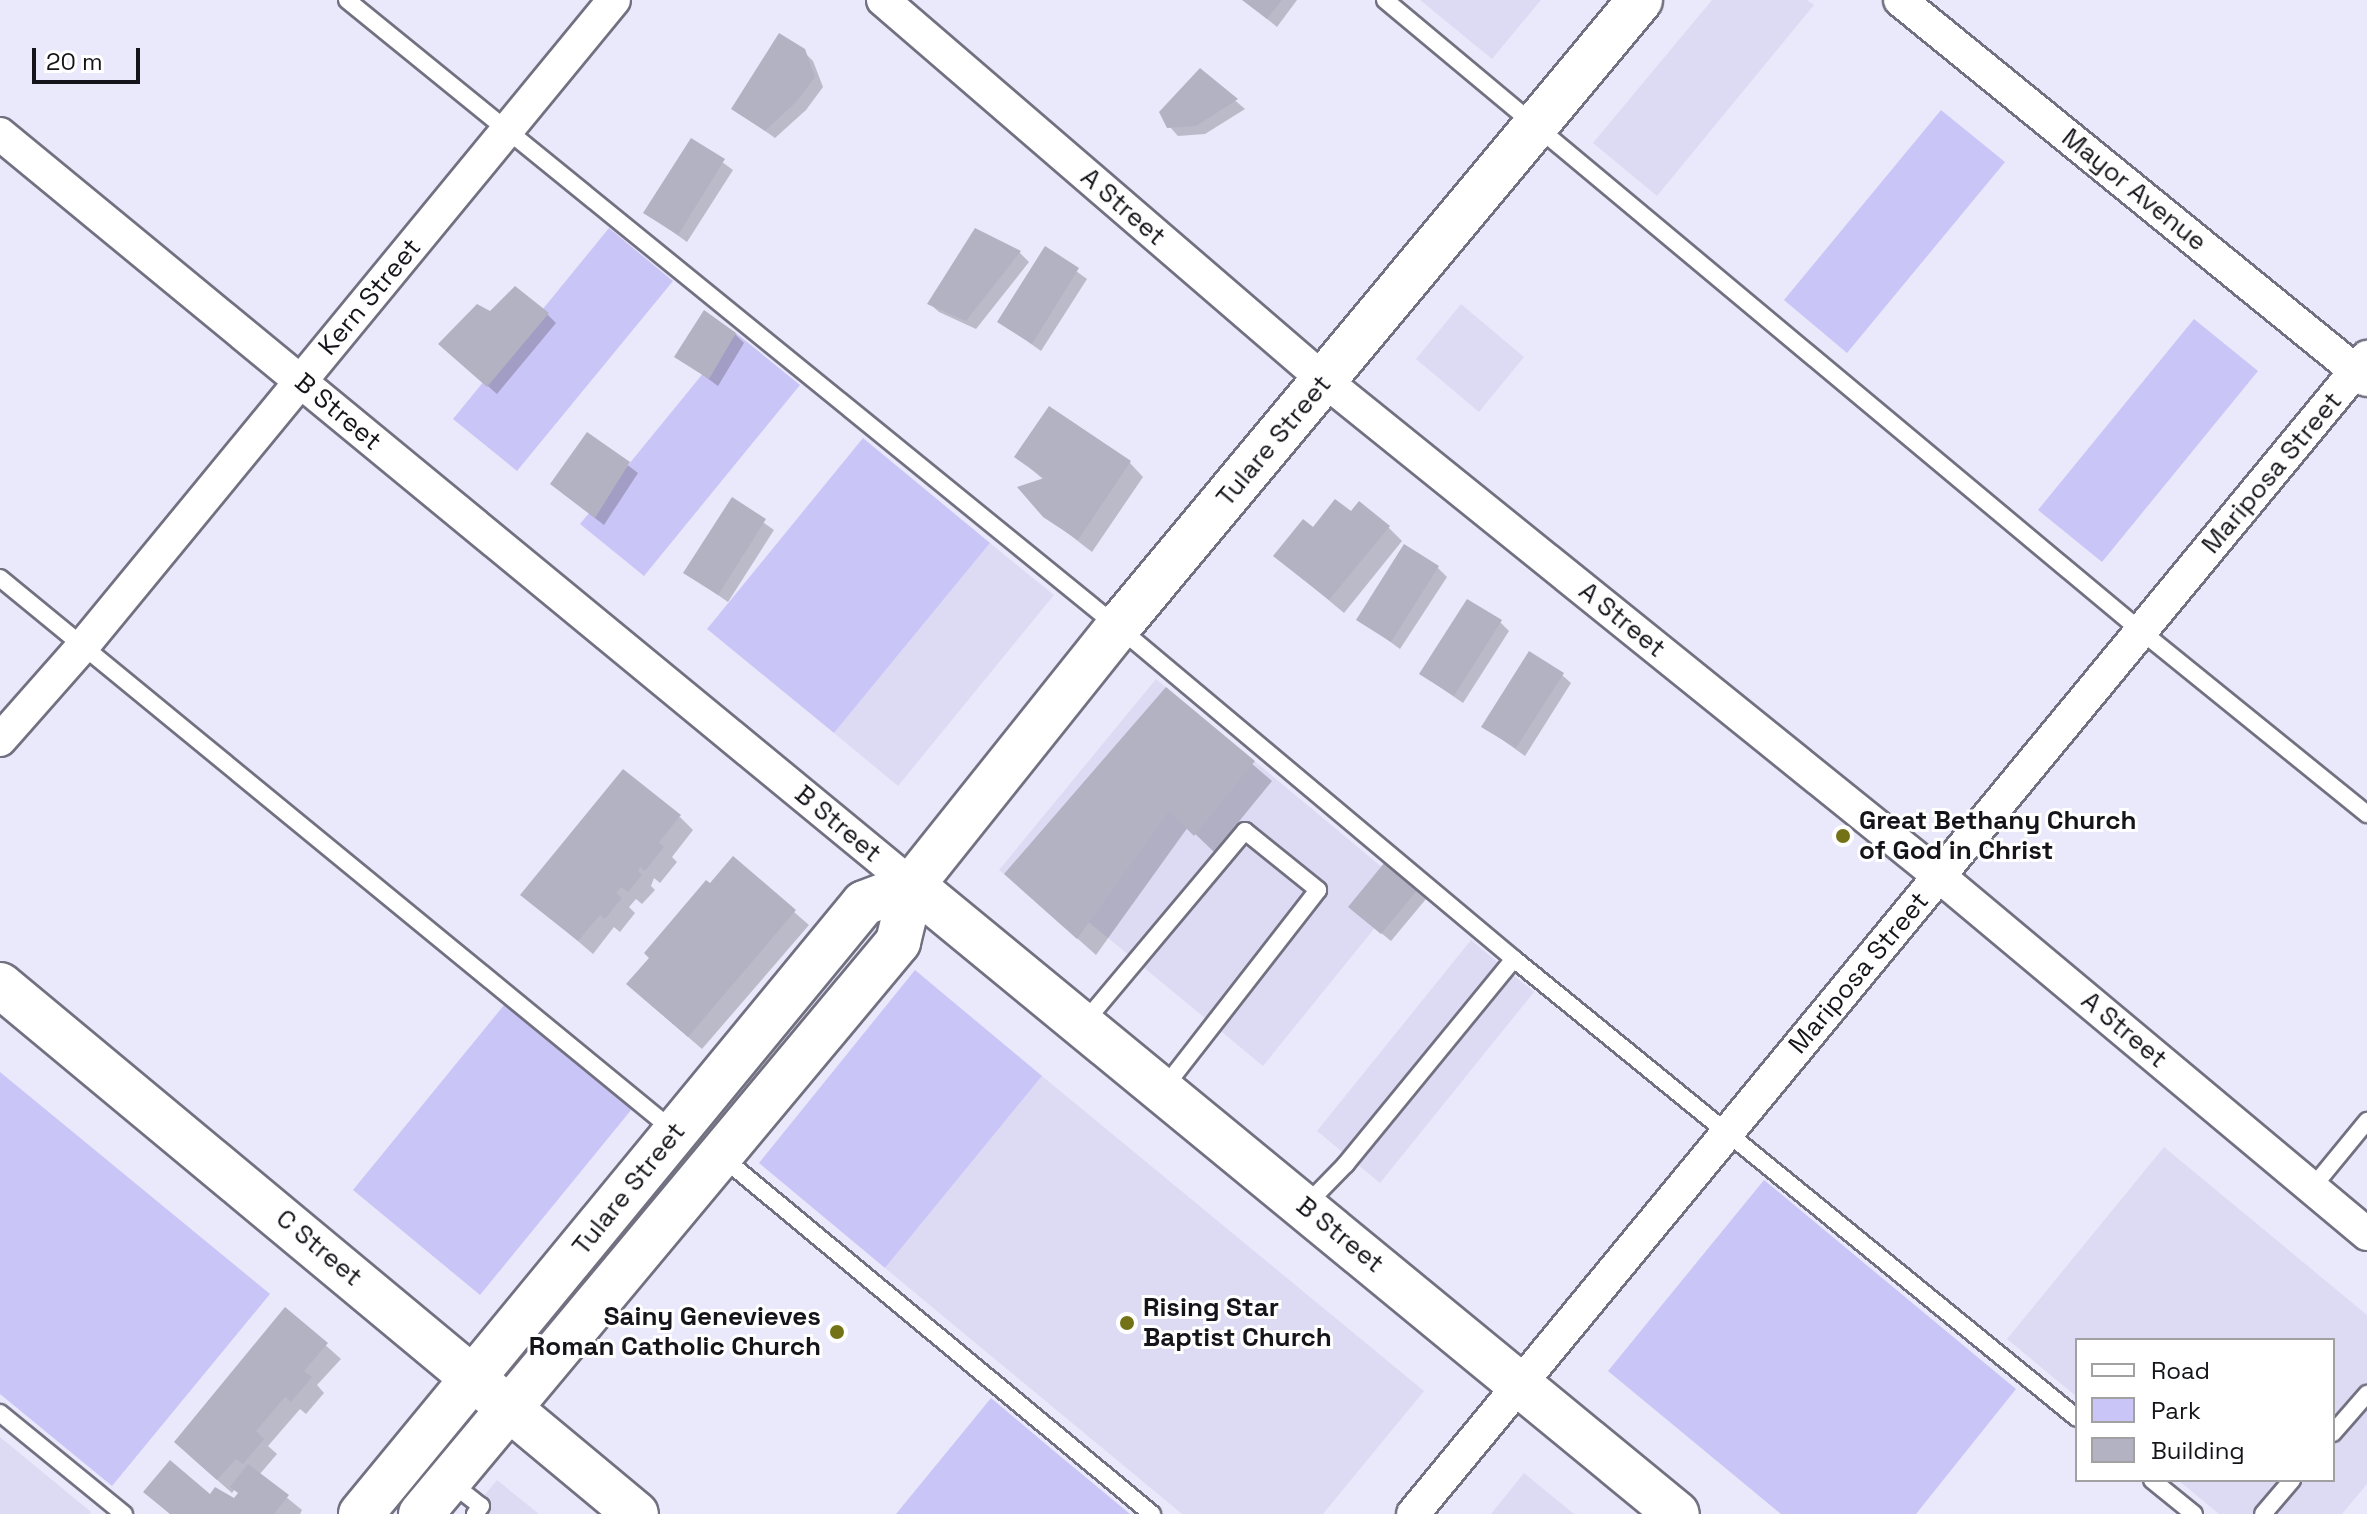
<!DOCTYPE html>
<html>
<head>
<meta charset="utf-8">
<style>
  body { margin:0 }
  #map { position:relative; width:2367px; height:1514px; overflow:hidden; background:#eae9fb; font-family:"Space Grotesk",sans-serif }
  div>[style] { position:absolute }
  .built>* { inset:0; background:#dddbf4 }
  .green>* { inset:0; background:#cac5f7 }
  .shadow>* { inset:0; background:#0003 }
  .building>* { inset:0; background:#b3b2c3 }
  .roads { filter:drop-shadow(2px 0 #727181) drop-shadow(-2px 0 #727181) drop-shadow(0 2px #727181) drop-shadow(0 -2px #727181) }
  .lane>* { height:16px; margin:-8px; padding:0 8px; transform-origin:8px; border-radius:8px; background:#fff }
  .street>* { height:32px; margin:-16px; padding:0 16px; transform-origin:16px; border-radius:16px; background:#fff }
  .secondary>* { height:44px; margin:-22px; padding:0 22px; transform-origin:22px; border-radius:22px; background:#fff }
  .dots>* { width:22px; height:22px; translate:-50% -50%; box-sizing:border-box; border:4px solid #fff; border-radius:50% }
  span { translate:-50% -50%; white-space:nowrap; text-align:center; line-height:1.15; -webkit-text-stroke:6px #fff; paint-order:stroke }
  .street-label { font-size:26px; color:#14141a }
  .poi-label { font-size:26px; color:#14141a; font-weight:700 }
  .left { translate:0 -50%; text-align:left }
  .right { translate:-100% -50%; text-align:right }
  .legend { position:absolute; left:2075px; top:1338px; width:260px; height:144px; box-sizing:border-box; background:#fff; border:2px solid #a1a1a3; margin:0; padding:10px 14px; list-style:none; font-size:24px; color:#14141a }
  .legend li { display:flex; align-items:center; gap:16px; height:40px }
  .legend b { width:40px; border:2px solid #a1a1a3 }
  .scale { position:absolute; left:32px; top:48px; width:108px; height:36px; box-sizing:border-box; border:4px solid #14141a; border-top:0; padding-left:10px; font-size:24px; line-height:28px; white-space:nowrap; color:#14141a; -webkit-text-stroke:6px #fff; paint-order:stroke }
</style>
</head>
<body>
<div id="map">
  <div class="built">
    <div style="clip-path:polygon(1420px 0,1541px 0,1492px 59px)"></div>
    <div style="clip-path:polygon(1712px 0,1807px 0,1814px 5px,1657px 196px,1593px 143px)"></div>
    <div style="clip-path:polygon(1461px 304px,1524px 357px,1479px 412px,1416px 359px)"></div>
    <div style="clip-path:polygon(990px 543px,1054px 595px,898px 786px,834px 733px)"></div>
    <div style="clip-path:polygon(1156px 679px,1407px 888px,1263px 1066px,1073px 909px,1063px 922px,999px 870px)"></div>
    <div style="clip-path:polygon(1471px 940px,1534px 992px,1380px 1183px,1317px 1131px)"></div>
    <div style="clip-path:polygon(1042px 1076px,1424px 1391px,1323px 1514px,1182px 1514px,885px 1268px)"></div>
    <div style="clip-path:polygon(2164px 1147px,2367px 1315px,2367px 1484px,2342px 1514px,2219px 1514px,2178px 1480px,2333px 1480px,2333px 1340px,2077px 1340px,2077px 1397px,2007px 1339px)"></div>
    <div style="clip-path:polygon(0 1437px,91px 1512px,89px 1514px,0 1514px)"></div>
    <div style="clip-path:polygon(1524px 1473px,1574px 1514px,1491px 1514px)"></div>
    <div style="clip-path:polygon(497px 1480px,539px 1514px,469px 1514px)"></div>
  </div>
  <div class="green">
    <div style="clip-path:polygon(1941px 110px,2005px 162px,1847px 353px,1784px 300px)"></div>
    <div style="clip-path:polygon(609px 228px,673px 281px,517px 471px,453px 419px)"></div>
    <div style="clip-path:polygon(2194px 319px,2258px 371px,2102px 562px,2038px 510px)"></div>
    <div style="clip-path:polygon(736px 333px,800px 385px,644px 576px,580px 524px)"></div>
    <div style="clip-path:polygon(863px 438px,990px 543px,834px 733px,707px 629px)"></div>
    <div style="clip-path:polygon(915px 970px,1042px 1076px,885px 1268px,759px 1163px)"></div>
    <div style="clip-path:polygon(509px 999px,636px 1104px,480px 1295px,353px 1190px)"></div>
    <div style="clip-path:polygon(0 1072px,270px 1294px,112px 1486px,0 1394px)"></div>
    <div style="clip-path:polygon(1764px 1180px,2016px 1389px,1916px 1514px,1781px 1514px,1608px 1371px)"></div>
    <div style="clip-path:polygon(991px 1398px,1054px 1451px,1130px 1514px,896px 1514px)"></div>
  </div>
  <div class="shadow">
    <div style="clip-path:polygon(1244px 0,1297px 0,1277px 27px)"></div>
    <div style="clip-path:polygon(803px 51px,813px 61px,823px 87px,806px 110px,775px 138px,734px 109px)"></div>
    <div style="clip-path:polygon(1201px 71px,1245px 109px,1205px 134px,1178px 136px,1169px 126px)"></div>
    <div style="clip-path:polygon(692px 140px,733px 170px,687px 242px,646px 213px)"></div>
    <div style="clip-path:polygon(976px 231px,1020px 253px,1029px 262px,976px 329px,939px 312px,930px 304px)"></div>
    <div style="clip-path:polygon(1046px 249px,1087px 279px,1041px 351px,1000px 322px)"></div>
    <div style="clip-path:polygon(491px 313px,547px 314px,556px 323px,497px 394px,450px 353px)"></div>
    <div style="clip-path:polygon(735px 334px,744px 343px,718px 386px,677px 356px)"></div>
    <div style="clip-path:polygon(588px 435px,638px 473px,604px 525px,562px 493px)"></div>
    <div style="clip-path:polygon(1017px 457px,1130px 463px,1143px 477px,1092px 552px,1044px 515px,1044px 480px)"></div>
    <div style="clip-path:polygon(732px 500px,774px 530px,728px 602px,686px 573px)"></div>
    <div style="clip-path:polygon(1351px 514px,1388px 527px,1402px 541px,1344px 613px,1276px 556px,1313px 530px)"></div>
    <div style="clip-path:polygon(1438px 568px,1447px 577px,1400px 649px,1359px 619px)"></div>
    <div style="clip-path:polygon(1500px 622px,1509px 631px,1463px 703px,1421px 674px)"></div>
    <div style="clip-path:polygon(1562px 675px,1571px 683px,1525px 756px,1483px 726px)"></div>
    <div style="clip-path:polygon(1166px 690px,1272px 781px,1214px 852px,1188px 827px,1096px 955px,1025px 892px)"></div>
    <div style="clip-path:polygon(680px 817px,693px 830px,672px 857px,677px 862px,660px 883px,654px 878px,651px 886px,655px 890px,642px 904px,636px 899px,629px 907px,635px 913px,620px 932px,614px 927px,593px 954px,523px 894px)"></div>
    <div style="clip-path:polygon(733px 859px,809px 925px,702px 1049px,643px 998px,710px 886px)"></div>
    <div style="clip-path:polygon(1417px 890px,1426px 899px,1391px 941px,1360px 916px)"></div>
    <div style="clip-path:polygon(285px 1309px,341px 1359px,317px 1385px,324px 1393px,306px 1414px,300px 1409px,268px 1446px,277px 1454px,259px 1475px,302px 1510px,300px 1514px,170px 1514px,146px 1492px,234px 1500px,240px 1494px,235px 1489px,232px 1493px,190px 1456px)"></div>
  </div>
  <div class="building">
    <div style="clip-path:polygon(1242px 0,1282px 0,1267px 19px)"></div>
    <div style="clip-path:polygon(779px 33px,805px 49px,815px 77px,797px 101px,765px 131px,731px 109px)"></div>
    <div style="clip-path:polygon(1200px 68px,1238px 99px,1196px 126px,1167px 128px,1159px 112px)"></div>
    <div style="clip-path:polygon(691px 138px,725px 159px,678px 235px,643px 213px)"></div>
    <div style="clip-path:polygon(975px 228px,1021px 251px,966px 321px,927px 304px)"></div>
    <div style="clip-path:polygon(1045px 246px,1079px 268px,1032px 344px,997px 322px)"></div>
    <div style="clip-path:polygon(515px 286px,549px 313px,487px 387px,438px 344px,477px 304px,490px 311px)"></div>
    <div style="clip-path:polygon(704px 310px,736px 333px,709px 379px,674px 357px)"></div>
    <div style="clip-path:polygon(1049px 406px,1131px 461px,1078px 540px,1043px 517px,1017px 487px,1044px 478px,1014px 457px)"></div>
    <div style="clip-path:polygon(587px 432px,630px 462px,595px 518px,550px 484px)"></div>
    <div style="clip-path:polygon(732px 497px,766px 519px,718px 595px,683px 573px)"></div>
    <div style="clip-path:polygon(1335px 499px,1351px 511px,1359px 501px,1390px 526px,1329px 600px,1273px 556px,1303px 519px,1313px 527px)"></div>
    <div style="clip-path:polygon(1404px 544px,1439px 566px,1391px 642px,1356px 620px)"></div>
    <div style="clip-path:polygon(1467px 599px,1502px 620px,1454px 696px,1419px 674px)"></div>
    <div style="clip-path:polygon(1529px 651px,1564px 673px,1516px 748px,1481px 727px)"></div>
    <div style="clip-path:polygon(1166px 687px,1255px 761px,1194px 836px,1169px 811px,1077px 939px,1004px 874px)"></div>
    <div style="clip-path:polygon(623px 769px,681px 815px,659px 842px,664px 847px,645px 871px,640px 867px,638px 871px,642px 875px,628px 892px,621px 887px,616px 893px,622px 898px,605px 919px,600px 915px,578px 941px,520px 895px)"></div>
    <div style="clip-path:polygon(733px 856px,796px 910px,688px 1037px,626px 984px,649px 958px,644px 953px,706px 880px,710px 883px)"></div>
    <div style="clip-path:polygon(1385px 862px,1418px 889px,1381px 934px,1348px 907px)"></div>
    <div style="clip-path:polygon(285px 1307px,328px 1343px,304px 1371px,312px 1377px,291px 1402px,285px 1397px,256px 1431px,264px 1439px,243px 1464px,236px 1459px,217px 1480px,174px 1442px)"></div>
    <div style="clip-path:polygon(170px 1460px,210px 1494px,215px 1487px,234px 1498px,238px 1493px,230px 1487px,248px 1464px,289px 1495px,274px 1514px,170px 1514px,143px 1492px)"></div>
  </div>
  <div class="roads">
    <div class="lane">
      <div style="left:347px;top:0;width:994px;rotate:39.12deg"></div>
      <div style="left:1118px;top:627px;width:517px;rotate:39.98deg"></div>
      <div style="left:1514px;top:959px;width:726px;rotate:39.19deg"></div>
      <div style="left:1385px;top:0;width:985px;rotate:39.85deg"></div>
      <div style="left:2141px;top:631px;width:291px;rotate:39deg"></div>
      <div style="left:0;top:578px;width:872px;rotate:39.37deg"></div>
      <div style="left:1083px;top:1024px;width:252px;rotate:-50deg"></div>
      <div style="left:1245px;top:831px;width:94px;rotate:38.9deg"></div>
      <div style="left:1318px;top:890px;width:252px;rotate:127.9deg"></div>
      <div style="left:722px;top:1157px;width:559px;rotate:39.7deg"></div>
      <div style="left:2312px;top:1188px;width:87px;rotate:-50.6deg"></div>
      <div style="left:1306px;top:1205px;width:57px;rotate:-45.7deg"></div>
      <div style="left:1346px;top:1164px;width:265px;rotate:-50.7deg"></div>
      <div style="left:0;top:1413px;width:160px;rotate:39.2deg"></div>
      <div style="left:2333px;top:1433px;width:52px;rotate:-48.9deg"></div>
      <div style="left:2152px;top:1480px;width:54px;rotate:39deg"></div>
      <div style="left:450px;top:1482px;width:39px;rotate:38deg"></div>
      <div style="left:481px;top:1506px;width:10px;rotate:127deg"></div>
      <div style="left:2263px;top:1514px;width:45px;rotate:-49.5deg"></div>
    </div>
    <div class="street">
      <div style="left:883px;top:0;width:582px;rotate:40.75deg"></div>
      <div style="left:1324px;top:380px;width:790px;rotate:38.89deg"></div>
      <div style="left:1939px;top:876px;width:558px;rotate:39.91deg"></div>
      <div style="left:1900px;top:0;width:602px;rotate:39.14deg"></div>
      <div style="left:0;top:134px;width:1181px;rotate:39.47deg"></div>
      <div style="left:0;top:740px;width:125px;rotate:-48.6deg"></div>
      <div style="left:83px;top:646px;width:836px;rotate:-50.58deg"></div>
      <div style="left:1413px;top:1514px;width:1500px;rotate:-50.49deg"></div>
    </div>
    <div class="secondary">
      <div style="left:912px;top:885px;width:990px;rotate:39.43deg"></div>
      <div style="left:0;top:985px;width:827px;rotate:39.75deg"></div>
      <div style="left:361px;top:1514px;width:791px;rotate:-50.54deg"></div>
      <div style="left:864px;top:903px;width:51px;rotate:-20.6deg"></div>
      <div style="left:421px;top:1514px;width:745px;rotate:-50.17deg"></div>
      <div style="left:898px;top:942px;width:59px;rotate:-76.2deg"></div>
      <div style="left:912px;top:885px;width:330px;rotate:-51.4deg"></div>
      <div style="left:1118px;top:627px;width:816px;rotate:-50.22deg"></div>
    </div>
  </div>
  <div class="dots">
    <div style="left:1843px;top:836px;background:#737216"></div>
    <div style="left:1127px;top:1323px;background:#737216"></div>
    <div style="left:837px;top:1332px;background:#737216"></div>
  </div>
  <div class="street-label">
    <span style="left:2134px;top:190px;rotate:39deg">Mayor Avenue</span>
    <span style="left:1123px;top:207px;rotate:41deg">A Street</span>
    <span style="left:370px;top:297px;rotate:-50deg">Kern Street</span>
    <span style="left:338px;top:412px;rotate:40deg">B Street</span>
    <span style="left:1274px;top:441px;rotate:-50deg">Tulare Street</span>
    <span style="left:2272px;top:473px;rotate:-50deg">Mariposa Street</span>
    <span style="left:1622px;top:620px;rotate:39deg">A Street</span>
    <span style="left:838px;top:824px;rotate:40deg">B Street</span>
    <span style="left:1859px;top:973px;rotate:-50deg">Mariposa Street</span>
    <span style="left:2124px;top:1030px;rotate:40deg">A Street</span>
    <span style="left:629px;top:1189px;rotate:-51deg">Tulare Street</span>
    <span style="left:1340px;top:1235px;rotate:39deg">B Street</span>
    <span style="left:319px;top:1248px;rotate:40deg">C Street</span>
  </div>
  <div class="poi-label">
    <span class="left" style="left:1859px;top:836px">Great Bethany Church<br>of God in Christ</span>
    <span class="left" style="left:1143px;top:1323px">Rising Star<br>Baptist Church</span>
    <span class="right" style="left:821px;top:1332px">Sainy Genevieves<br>Roman Catholic Church</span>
  </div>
  <ul class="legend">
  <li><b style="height:10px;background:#fff"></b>Road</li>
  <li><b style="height:22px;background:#cac5f7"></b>Park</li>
  <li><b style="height:22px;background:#b3b2c3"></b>Building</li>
  </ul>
  <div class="scale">20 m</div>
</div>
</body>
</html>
